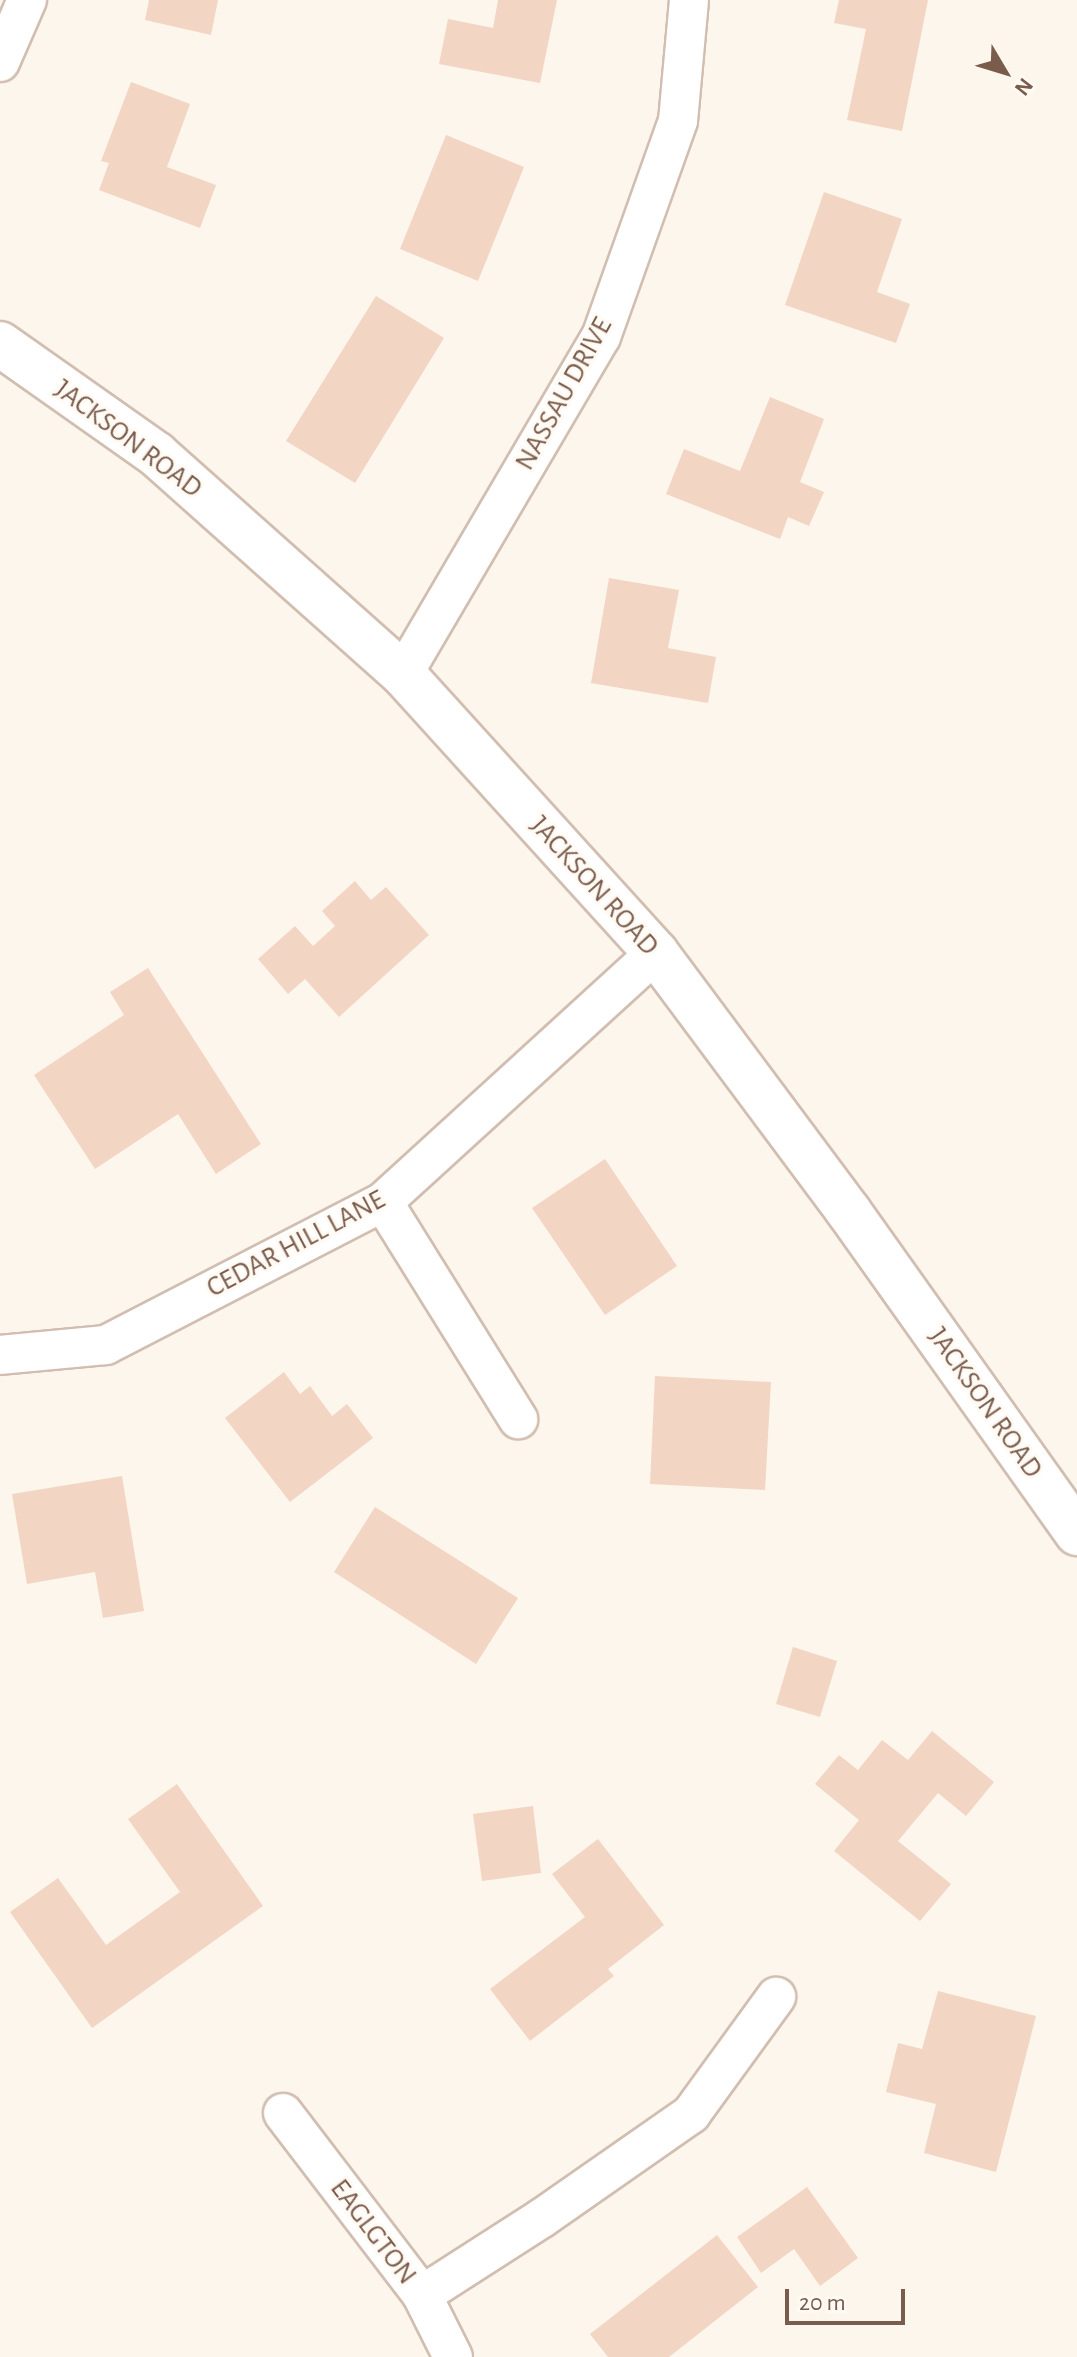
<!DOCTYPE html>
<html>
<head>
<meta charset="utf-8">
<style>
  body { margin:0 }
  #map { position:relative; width:1077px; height:2357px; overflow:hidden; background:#fdf6ec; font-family:"Alegreya Sans",sans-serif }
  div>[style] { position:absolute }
  .building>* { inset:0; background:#f3d5c3 }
  .roads { filter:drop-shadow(2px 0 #d1beb0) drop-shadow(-2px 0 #d1beb0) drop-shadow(0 2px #d1beb0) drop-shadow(0 -2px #d1beb0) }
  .street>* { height:38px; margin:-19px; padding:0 19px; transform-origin:19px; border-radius:19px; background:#fff }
  .secondary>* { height:44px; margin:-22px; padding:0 22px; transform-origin:22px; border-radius:22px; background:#fff }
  span { translate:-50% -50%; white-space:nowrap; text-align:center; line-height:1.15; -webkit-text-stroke:6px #fffaf3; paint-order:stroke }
  .street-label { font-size:28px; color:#7a5c4d }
  .north { position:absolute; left:965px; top:32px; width:80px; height:80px; -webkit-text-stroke:6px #fffaf3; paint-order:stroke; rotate:128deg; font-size:22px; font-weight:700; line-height:32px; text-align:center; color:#7a5c4d }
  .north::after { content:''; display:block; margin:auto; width:28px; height:36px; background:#7a5c4d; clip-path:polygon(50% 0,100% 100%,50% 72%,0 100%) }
  .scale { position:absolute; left:785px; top:2289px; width:120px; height:36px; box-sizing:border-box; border:4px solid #7a5c4d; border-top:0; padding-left:10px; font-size:24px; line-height:28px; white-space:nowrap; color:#7a5c4d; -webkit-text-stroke:6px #fffaf3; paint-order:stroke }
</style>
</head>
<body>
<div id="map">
  <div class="building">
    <div style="clip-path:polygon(149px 0,218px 0,211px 35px,145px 20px)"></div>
    <div style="clip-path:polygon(498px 0,557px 0,540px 83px,439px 64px,448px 19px,493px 28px)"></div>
    <div style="clip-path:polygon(839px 0,928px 0,902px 131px,847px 120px,866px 29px,834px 23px)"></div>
    <div style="clip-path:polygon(131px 82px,190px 104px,167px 167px,216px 185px,200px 228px,99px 190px,109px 163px,101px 161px)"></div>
    <div style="clip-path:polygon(446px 135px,524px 167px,478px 281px,400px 249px)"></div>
    <div style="clip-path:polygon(824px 192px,902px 219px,877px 292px,910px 304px,896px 343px,785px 305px)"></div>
    <div style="clip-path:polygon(376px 296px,444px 338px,355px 483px,286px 441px)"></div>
    <div style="clip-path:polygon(770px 397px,824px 419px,800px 482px,824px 492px,809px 526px,788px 517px,780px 539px,666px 494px,684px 449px,740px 471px)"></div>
    <div style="clip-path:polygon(609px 578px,679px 590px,668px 648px,716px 657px,708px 703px,591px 683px)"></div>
    <div style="clip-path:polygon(355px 881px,371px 900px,386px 887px,429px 935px,339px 1017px,305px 979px,288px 994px,258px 959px,295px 926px,313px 946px,335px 926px,322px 911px)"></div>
    <div style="clip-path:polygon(148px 968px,261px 1144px,216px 1174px,178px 1114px,95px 1169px,34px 1075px,124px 1015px,110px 992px)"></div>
    <div style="clip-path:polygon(605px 1159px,677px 1266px,605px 1315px,532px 1208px)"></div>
    <div style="clip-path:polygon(284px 1372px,300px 1394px,310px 1386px,332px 1416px,347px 1404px,373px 1438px,290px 1502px,225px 1418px)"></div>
    <div style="clip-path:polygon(655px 1376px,771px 1382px,765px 1490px,650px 1484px)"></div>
    <div style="clip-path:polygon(122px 1476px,144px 1611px,103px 1618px,95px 1572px,27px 1584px,12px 1494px)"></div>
    <div style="clip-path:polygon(375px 1507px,518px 1598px,476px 1664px,334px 1572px)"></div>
    <div style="clip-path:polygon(793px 1647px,837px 1661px,820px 1717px,776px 1704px)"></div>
    <div style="clip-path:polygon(932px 1731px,994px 1782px,966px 1816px,938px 1793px,898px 1841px,951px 1884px,920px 1921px,834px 1851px,859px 1820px,815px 1784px,839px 1755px,858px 1770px,882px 1740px,908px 1760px)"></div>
    <div style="clip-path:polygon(177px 1784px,263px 1906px,92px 2028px,10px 1912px,58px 1878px,106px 1945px,180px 1892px,128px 1819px)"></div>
    <div style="clip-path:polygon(533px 1806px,541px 1873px,482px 1881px,473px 1814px)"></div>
    <div style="clip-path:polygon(598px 1839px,664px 1925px,608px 1969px,614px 1976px,530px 2041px,490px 1989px,585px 1917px,552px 1874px)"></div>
    <div style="clip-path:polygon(938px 1991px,1036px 2016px,996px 2172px,924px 2153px,936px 2104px,886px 2092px,898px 2043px,922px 2049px)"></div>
    <div style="clip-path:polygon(807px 2187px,858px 2258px,820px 2286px,794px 2249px,761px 2273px,737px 2237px)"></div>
    <div style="clip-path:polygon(717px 2235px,758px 2287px,669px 2357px,608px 2357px,590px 2334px)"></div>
  </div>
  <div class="roads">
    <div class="street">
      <div style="left:0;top:62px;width:68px;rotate:-66.5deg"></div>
      <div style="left:403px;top:674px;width:391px;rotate:-59.6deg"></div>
      <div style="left:601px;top:337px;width:229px;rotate:-70.4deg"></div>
      <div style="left:678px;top:121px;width:121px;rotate:-84.8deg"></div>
      <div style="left:383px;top:1202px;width:256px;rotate:58.1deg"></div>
      <div style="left:0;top:1355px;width:106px;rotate:-5.4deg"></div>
      <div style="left:106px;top:1345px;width:312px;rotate:-27.3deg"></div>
      <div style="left:383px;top:1202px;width:369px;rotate:-42.4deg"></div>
      <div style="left:283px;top:2113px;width:229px;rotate:52.6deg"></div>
      <div style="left:422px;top:2295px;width:69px;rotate:63.4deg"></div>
      <div style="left:422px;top:2295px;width:143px;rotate:-32.7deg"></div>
      <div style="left:542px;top:2218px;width:182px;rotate:-34.9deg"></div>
      <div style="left:691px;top:2114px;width:145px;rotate:-54deg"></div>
    </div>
    <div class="secondary">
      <div style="left:0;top:344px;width:191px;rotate:35.2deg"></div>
      <div style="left:156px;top:454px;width:331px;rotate:41.7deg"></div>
      <div style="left:403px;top:674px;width:377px;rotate:47.8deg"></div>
      <div style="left:656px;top:953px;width:323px;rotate:53.3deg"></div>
      <div style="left:849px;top:1212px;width:394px;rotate:54.6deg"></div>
    </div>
  </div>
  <div class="street-label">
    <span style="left:564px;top:394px;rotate:-61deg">NASSAU DRIVE</span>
    <span style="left:128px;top:439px;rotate:37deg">JACKSON ROAD</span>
    <span style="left:594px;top:886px;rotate:48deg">JACKSON ROAD</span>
    <span style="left:296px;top:1244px;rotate:-28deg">CEDAR HILL LANE</span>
    <span style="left:985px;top:1403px;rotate:55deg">JACKSON ROAD</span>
    <span style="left:373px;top:2232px;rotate:53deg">EAGLGTON</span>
  </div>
  <div class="north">N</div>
  <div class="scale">20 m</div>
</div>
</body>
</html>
